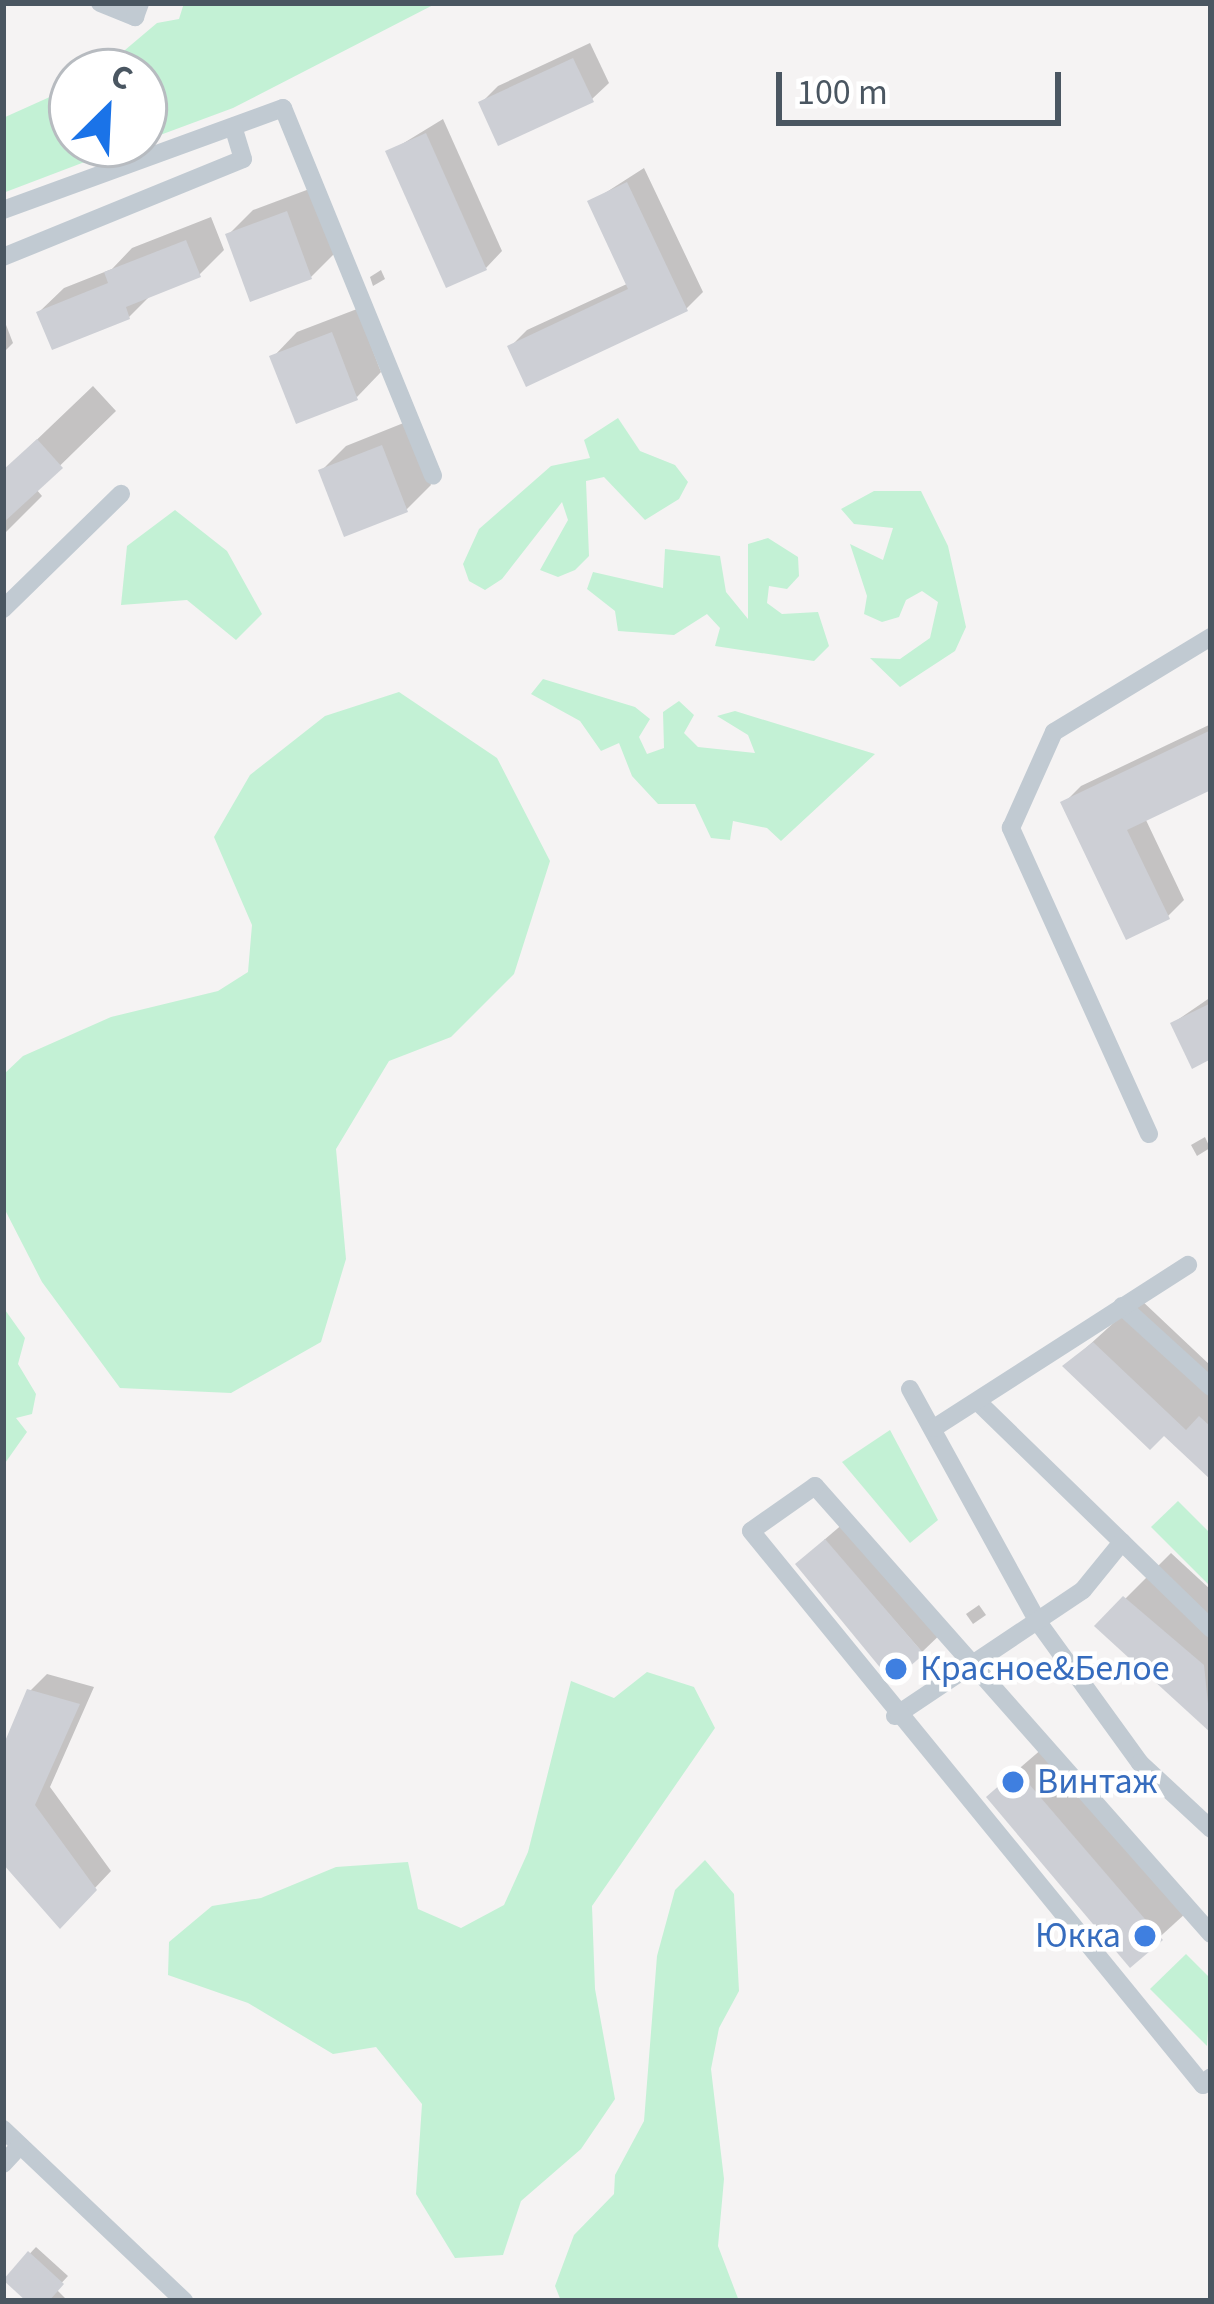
<!DOCTYPE html>
<html>
<head>
<meta charset="utf-8">
<style>
  body { margin:0 }
  #map { position:relative; width:1214px; height:2304px; overflow:hidden; background:#f5f3f3; font-family:"Source Sans 3",sans-serif }
  div>[style] { position:absolute }
  .green>* { inset:0; background:#c3f1d5 }
  .shadow>* { inset:0; background:#0003 }
  .building>* { inset:0; background:#cdcfd5 }
  .minor>* { height:18px; margin:-9px; padding:0 9px; transform-origin:9px; border-radius:9px; background:#c1cad2 }
  .dots>* { width:33px; height:33px; translate:-50% -50%; box-sizing:border-box; border:6px solid #fff; border-radius:50% }
  span { translate:-50% -50%; white-space:nowrap; text-align:center; line-height:1.15; -webkit-text-stroke:9px #fff; paint-order:stroke }
  .shop-label { font-size:36px; color:#366cbe }
  .left { translate:0 -50%; text-align:left }
  .right { translate:-100% -50%; text-align:right }
  .frame { position:absolute; inset:0; border:6px solid #4a5661; pointer-events:none }
  .north { position:absolute; left:48px; top:48px; width:120px; height:120px; box-sizing:border-box; background:#fff; border:3px solid #b7bbc0; border-radius:50%; rotate:24deg; font-size:33px; font-weight:700; line-height:48px; text-align:center; color:#4a5661 }
  .north::after { content:''; display:block; margin:auto; width:42px; height:54px; background:#1a73e8; clip-path:polygon(50% 0,100% 100%,50% 72%,0 100%) }
  .scale { position:absolute; left:776px; top:72px; width:285px; height:54px; box-sizing:border-box; border:6px solid #4a5661; border-top:0; padding-left:15px; font-size:36px; line-height:42px; white-space:nowrap; color:#4a5661; -webkit-text-stroke:9px #fff; paint-order:stroke }
</style>
</head>
<body>
<div id="map">
  <div class="green">
    <div style="clip-path:polygon(184px 3px,437px 3px,233px 108px,144px 141px,144px 72px,99px 72px,157px 23px,179px 19px)"></div>
    <div style="clip-path:polygon(72px 87px,72px 144px,132px 144px,3px 193px,3px 118px)"></div>
    <div style="clip-path:polygon(618px 418px,640px 451px,675px 465px,688px 482px,679px 499px,645px 520px,604px 477px,586px 481px,589px 556px,575px 570px,558px 577px,540px 570px,568px 520px,562px 502px,502px 579px,485px 590px,469px 581px,463px 564px,479px 529px,551px 466px,590px 458px,584px 440px)"></div>
    <div style="clip-path:polygon(874px 491px,921px 491px,948px 546px,966px 627px,955px 651px,900px 687px,870px 658px,900px 659px,930px 638px,938px 602px,922px 591px,906px 600px,899px 617px,882px 622px,864px 614px,867px 596px,850px 544px,883px 560px,893px 528px,854px 524px,841px 509px)"></div>
    <div style="clip-path:polygon(175px 510px,227px 551px,262px 614px,236px 640px,187px 600px,121px 605px,127px 546px)"></div>
    <div style="clip-path:polygon(768px 538px,798px 557px,799px 576px,787px 589px,769px 586px,767px 603px,782px 614px,818px 612px,829px 646px,814px 661px,715px 646px,720px 628px,707px 614px,674px 635px,618px 631px,615px 611px,587px 589px,593px 572px,663px 588px,665px 549px,720px 556px,726px 592px,748px 619px,748px 544px)"></div>
    <div style="clip-path:polygon(543px 679px,635px 707px,650px 719px,639px 737px,647px 754px,664px 748px,663px 712px,679px 701px,694px 715px,684px 733px,698px 747px,755px 753px,748px 735px,717px 716px,735px 711px,875px 754px,781px 841px,767px 828px,733px 821px,730px 840px,711px 838px,695px 804px,658px 804px,632px 776px,619px 743px,601px 751px,580px 721px,531px 694px)"></div>
    <div style="clip-path:polygon(399px 692px,497px 758px,550px 861px,514px 974px,451px 1037px,389px 1061px,336px 1149px,346px 1259px,321px 1342px,231px 1393px,120px 1388px,42px 1282px,3px 1206px,3px 1075px,23px 1056px,111px 1017px,218px 991px,248px 972px,252px 925px,214px 837px,250px 775px,325px 716px)"></div>
    <div style="clip-path:polygon(3px 1307px,25px 1338px,18px 1364px,36px 1394px,32px 1414px,16px 1418px,27px 1432px,3px 1466px)"></div>
    <div style="clip-path:polygon(890px 1430px,938px 1520px,910px 1543px,842px 1462px)"></div>
    <div style="clip-path:polygon(1178px 1501px,1211px 1534px,1211px 1587px,1151px 1527px)"></div>
    <div style="clip-path:polygon(647px 1672px,694px 1687px,715px 1728px,592px 1906px,595px 1989px,615px 2099px,581px 2149px,521px 2201px,503px 2255px,455px 2258px,416px 2194px,422px 2104px,376px 2047px,333px 2054px,248px 2003px,168px 1975px,169px 1942px,212px 1906px,261px 1898px,336px 1867px,408px 1862px,418px 1909px,461px 1928px,504px 1905px,528px 1852px,571px 1681px,614px 1698px)"></div>
    <div style="clip-path:polygon(705px 1860px,734px 1894px,739px 1991px,719px 2028px,711px 2069px,724px 2179px,718px 2246px,739px 2301px,561px 2301px,555px 2286px,574px 2235px,614px 2194px,615px 2175px,644px 2121px,657px 1956px,675px 1890px)"></div>
    <div style="clip-path:polygon(1186px 1954px,1211px 1979px,1207px 2046px,1150px 1989px)"></div>
  </div>
  <div class="shadow">
    <div style="clip-path:polygon(590px 43px,609px 83px,592px 99px,481px 103px,498px 86px)"></div>
    <div style="clip-path:polygon(443px 119px,502px 251px,486px 268px,389px 152px)"></div>
    <div style="clip-path:polygon(644px 168px,703px 292px,686px 309px,510px 347px,527px 330px,629px 283px,591px 202px)"></div>
    <div style="clip-path:polygon(312px 188px,336px 252px,311px 277px,228px 235px,253px 210px)"></div>
    <div style="clip-path:polygon(211px 217px,224px 250px,199px 275px,152px 294px,129px 317px,39px 312px,64px 288px,112px 269px,132px 248px)"></div>
    <div style="clip-path:polygon(381px 270px,385px 279px,373px 286px,370px 277px)"></div>
    <div style="clip-path:polygon(357px 309px,381px 372px,357px 397px,273px 357px,297px 332px)"></div>
    <div style="clip-path:polygon(3px 317px,13px 343px,3px 353px)"></div>
    <div style="clip-path:polygon(93px 386px,116px 411px,36px 489px,42px 496px,3px 535px,3px 472px)"></div>
    <div style="clip-path:polygon(406px 422px,431px 485px,406px 510px,321px 471px,346px 446px)"></div>
    <div style="clip-path:polygon(1211px 724px,1211px 787px,1145px 818px,1184px 900px,1168px 916px,1064px 803px,1081px 786px)"></div>
    <div style="clip-path:polygon(1211px 997px,1211px 1056px,1173px 1023px)"></div>
    <div style="clip-path:polygon(1205px 1137px,1210px 1148px,1197px 1156px,1191px 1145px)"></div>
    <div style="clip-path:polygon(1140px 1299px,1211px 1366px,1211px 1476px,1164px 1432px,1066px 1366px)"></div>
    <div style="clip-path:polygon(851px 1517px,947px 1628px,922px 1652px,824px 1540px)"></div>
    <div style="clip-path:polygon(1171px 1553px,1211px 1590px,1211px 1729px,1098px 1626px)"></div>
    <div style="clip-path:polygon(979px 1605px,986px 1615px,973px 1624px,966px 1614px)"></div>
    <div style="clip-path:polygon(47px 1674px,94px 1687px,50px 1787px,111px 1871px,60px 1925px,3px 1859px,3px 1754px,30px 1691px)"></div>
    <div style="clip-path:polygon(1043px 1748px,1186px 1913px,1130px 1964px,1014px 1773px)"></div>
    <div style="clip-path:polygon(36px 2247px,68px 2276px,56px 2289px,68px 2301px,31px 2301px,6px 2279px)"></div>
  </div>
  <div class="building">
    <div style="clip-path:polygon(573px 58px,594px 102px,498px 146px,478px 102px)"></div>
    <div style="clip-path:polygon(426px 133px,487px 270px,446px 288px,385px 151px)"></div>
    <div style="clip-path:polygon(627px 182px,688px 311px,526px 387px,507px 346px,628px 289px,587px 201px)"></div>
    <div style="clip-path:polygon(287px 211px,312px 279px,250px 302px,225px 234px)"></div>
    <div style="clip-path:polygon(186px 240px,201px 277px,126px 307px,130px 319px,52px 350px,36px 312px,108px 283px,104px 272px)"></div>
    <div style="clip-path:polygon(332px 332px,358px 400px,296px 424px,269px 356px)"></div>
    <div style="clip-path:polygon(37px 439px,63px 468px,3px 523px,3px 470px)"></div>
    <div style="clip-path:polygon(382px 445px,408px 512px,344px 537px,318px 470px)"></div>
    <div style="clip-path:polygon(1211px 730px,1211px 790px,1127px 830px,1170px 919px,1126px 940px,1060px 802px)"></div>
    <div style="clip-path:polygon(1211px 1003px,1211px 1059px,1192px 1069px,1170px 1023px)"></div>
    <div style="clip-path:polygon(1093px 1342px,1186px 1430px,1199px 1416px,1211px 1427px,1211px 1480px,1164px 1436px,1150px 1450px,1062px 1366px)"></div>
    <div style="clip-path:polygon(825px 1539px,924px 1654px,892px 1682px,795px 1564px)"></div>
    <div style="clip-path:polygon(1123px 1596px,1204px 1665px,1211px 1733px,1094px 1626px)"></div>
    <div style="clip-path:polygon(27px 1689px,80px 1704px,35px 1805px,97px 1890px,60px 1929px,3px 1864px,3px 1746px)"></div>
    <div style="clip-path:polygon(1017px 1770px,1163px 1940px,1130px 1968px,986px 1797px)"></div>
    <div style="clip-path:polygon(28px 2251px,64px 2284px,49px 2301px,26px 2301px,3px 2280px)"></div>
  </div>
  <div class="minor">
    <div style="left:100px;top:3px;width:38px;rotate:22deg"></div>
    <div style="left:135px;top:17px;width:15px;rotate:-70deg"></div>
    <div style="left:3px;top:210px;width:298px;rotate:-20deg"></div>
    <div style="left:283px;top:108px;width:397px;rotate:67.8deg"></div>
    <div style="left:3px;top:257px;width:259px;rotate:-22.2deg"></div>
    <div style="left:243px;top:159px;width:34px;rotate:-107deg"></div>
    <div style="left:3px;top:609px;width:165px;rotate:-44.3deg"></div>
    <div style="left:1149px;top:1134px;width:336px;rotate:-114.3deg"></div>
    <div style="left:1011px;top:828px;width:105px;rotate:-65.9deg"></div>
    <div style="left:1054px;top:732px;width:184px;rotate:-31.2deg"></div>
    <div style="left:1122px;top:1306px;width:120px;rotate:42.3deg"></div>
    <div style="left:910px;top:1389px;width:266px;rotate:61.2deg"></div>
    <div style="left:1038px;top:1622px;width:174px;rotate:54.1deg"></div>
    <div style="left:1140px;top:1763px;width:97px;rotate:42.9deg"></div>
    <div style="left:979px;top:1403px;width:324px;rotate:44.2deg"></div>
    <div style="left:934px;top:1428px;width:302px;rotate:-32.7deg"></div>
    <div style="left:895px;top:1716px;width:226px;rotate:-33.8deg"></div>
    <div style="left:1083px;top:1590px;width:62px;rotate:-50.9deg"></div>
    <div style="left:1211px;top:1934px;width:598px;rotate:-131.47deg"></div>
    <div style="left:815px;top:1486px;width:78px;rotate:144.9deg"></div>
    <div style="left:751px;top:1531px;width:715px;rotate:50.79deg"></div>
    <div style="left:1203px;top:2085px;width:11px;rotate:-45deg"></div>
    <div style="left:3px;top:2129px;width:250px;rotate:43.5deg"></div>
    <div style="left:3px;top:2164px;width:25px;rotate:-47deg"></div>
  </div>
  <div class="dots">
    <div style="left:896px;top:1669px;background:#3f7fe0"></div>
    <div style="left:1013px;top:1782px;background:#3f7fe0"></div>
    <div style="left:1145px;top:1936px;background:#3f7fe0"></div>
  </div>
  <div class="shop-label">
    <span class="left" style="left:920px;top:1669px">Красное&amp;Белое</span>
    <span class="left" style="left:1037px;top:1782px">Винтаж</span>
    <span class="right" style="left:1121px;top:1936px">Юкка</span>
  </div>
  <div class="frame"></div>
  <div class="north">С</div>
  <div class="scale">100 m</div>
</div>
</body>
</html>
